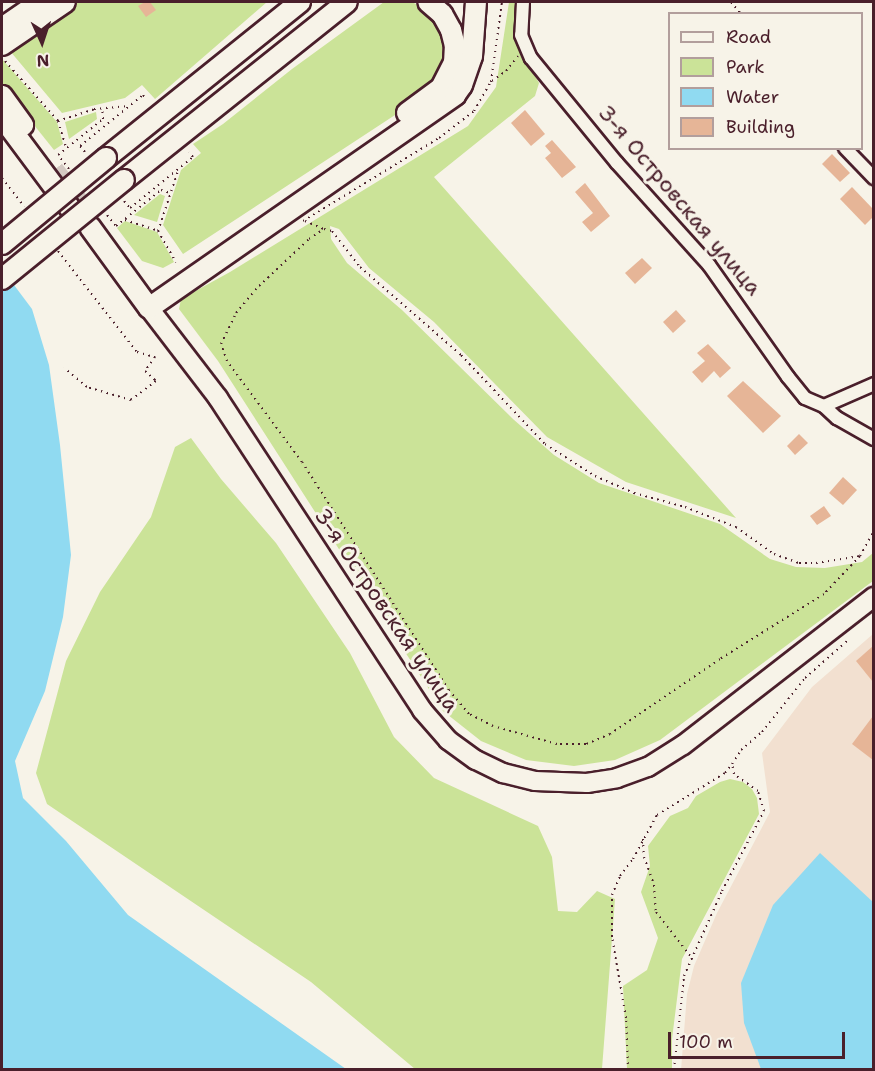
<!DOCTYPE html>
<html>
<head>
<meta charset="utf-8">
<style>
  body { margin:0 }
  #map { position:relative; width:875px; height:1071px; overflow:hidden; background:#f7f3e8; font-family:"Shantell Sans",sans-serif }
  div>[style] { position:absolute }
  .built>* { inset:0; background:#f2e0d0 }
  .green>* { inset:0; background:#cbe398 }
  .water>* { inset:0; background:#90daf1 }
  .building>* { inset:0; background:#e6b597 }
  .primary-tunnel>* { height:20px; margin-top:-10px; transform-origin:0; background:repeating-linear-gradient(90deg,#d4c9c2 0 20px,transparent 0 30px) }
  .path>* { height:2px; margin-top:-1px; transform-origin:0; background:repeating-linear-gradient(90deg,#4a1f2b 0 1.5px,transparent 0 6px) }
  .roads { filter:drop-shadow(2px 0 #4a1f2b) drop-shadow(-2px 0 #4a1f2b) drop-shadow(0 2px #4a1f2b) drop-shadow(0 -2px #4a1f2b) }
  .street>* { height:12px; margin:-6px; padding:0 6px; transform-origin:6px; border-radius:6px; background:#f7f3e8 }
  .secondary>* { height:18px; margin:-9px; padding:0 9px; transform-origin:9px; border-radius:9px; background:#f7f3e8 }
  .primary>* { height:20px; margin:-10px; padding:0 10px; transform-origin:10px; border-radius:10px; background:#f7f3e8 }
  .bridges { filter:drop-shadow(2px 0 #4a1f2b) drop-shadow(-2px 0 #4a1f2b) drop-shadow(0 2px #4a1f2b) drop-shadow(0 -2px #4a1f2b) }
  .primary-bridge>* { height:20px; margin:-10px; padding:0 10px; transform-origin:10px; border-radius:10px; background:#f7f3e8 }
  span { translate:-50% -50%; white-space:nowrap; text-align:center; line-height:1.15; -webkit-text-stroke:6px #f7f3e8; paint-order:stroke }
  .street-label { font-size:22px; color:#4a1f2b }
  .frame { position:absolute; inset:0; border:3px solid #4a1f2b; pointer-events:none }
  .legend { position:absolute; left:668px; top:12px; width:195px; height:138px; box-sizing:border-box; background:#f7f3e8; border:2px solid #b29e9c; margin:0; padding:8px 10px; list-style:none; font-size:18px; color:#4a1f2b }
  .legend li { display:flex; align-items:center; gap:12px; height:30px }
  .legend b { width:30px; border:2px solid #b29e9c }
  .north { position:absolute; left:12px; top:12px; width:60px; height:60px; -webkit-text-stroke:4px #f7f3e8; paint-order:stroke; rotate:177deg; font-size:16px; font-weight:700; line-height:24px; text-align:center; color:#4a1f2b }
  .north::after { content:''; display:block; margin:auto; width:21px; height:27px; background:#4a1f2b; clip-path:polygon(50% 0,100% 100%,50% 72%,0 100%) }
  .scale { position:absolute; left:668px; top:1032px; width:177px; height:27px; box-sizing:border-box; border:3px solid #4a1f2b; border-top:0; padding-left:8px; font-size:18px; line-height:21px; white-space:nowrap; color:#4a1f2b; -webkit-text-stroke:4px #f7f3e8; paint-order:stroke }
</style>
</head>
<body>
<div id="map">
  <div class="built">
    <div style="clip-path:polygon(873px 634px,873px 1069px,681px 1070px,687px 994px,694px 966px,717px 913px,770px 812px,762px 753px,812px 687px)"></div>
  </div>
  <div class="green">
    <div style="clip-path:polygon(71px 2px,267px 2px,155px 99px,142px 85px,125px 98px,62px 113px,5px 45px)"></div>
    <div style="clip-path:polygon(384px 2px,411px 2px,424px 7px,443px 26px,448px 63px,424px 96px,183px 254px,163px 225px,181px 170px,201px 153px,193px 144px,223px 124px,292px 69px)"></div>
    <div style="clip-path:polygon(509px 2px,517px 2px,517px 45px,539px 83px,535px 96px,434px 177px,736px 518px,626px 482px,547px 437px,434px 322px,369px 268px,339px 229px,330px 226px,331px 239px,347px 263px,402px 310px,513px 419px,554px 455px,599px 483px,720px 524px,770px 559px,796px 567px,825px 568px,862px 562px,873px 553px,873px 581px,660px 740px,615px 760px,574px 766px,526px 760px,481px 741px,443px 711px,218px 361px,179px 309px,181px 299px,230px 272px,468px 126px,496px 87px)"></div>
    <div style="clip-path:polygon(2px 59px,57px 122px,63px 144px,54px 150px,2px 85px)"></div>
    <div style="clip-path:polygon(96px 112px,97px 119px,69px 139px,65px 122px)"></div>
    <div style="clip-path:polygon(160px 194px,165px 196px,157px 222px,134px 215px)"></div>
    <div style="clip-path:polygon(125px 221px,157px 232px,174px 262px,163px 268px,142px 261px,117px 228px)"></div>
    <div style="clip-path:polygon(191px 438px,221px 479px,276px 543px,350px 653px,394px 737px,434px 778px,538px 826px,552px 857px,558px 911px,577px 912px,597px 891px,615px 899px,602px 1069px,415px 1069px,311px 982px,47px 804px,36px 773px,66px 661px,100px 592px,151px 517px,175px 447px)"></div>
    <div style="clip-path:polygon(730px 779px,743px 782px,752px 789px,757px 798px,759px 814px,682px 959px,672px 1039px,672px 1069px,627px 1069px,623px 986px,647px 970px,658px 938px,641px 892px,650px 866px,648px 846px,670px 816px,688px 808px,696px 796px,720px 782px)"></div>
  </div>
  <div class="water">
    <div style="clip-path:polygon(2px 269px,32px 309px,49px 365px,60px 445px,71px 555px,63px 617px,45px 691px,15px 761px,23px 798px,66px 841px,128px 915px,346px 1069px,2px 1069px)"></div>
    <div style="clip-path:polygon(820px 853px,873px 902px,873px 1069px,761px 1069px,744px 1023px,741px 983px,773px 905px)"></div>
  </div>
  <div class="building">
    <div style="clip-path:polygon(145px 2px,150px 2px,156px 10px,146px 17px,138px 6px)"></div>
    <div style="clip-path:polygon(525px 110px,545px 134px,531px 146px,511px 123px)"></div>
    <div style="clip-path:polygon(552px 140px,576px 167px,562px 178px,545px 158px,551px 153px,545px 146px)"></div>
    <div style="clip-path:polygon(832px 154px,850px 173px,840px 182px,822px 164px)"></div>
    <div style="clip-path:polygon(585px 183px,610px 216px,591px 232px,582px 222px,593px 213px,575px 192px)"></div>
    <div style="clip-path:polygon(852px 187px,873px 209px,873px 217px,865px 225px,840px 199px)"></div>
    <div style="clip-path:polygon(642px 258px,652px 268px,635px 284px,625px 273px)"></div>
    <div style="clip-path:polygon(676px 310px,686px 321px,673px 333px,663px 322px)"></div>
    <div style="clip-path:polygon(708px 344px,731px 368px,720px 378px,714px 371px,702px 383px,692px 372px,705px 361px,697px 353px)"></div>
    <div style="clip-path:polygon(743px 381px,781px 416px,763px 433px,727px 396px)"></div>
    <div style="clip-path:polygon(799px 434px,808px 443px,795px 455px,787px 446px)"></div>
    <div style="clip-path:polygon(843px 477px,857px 490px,843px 505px,829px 493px)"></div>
    <div style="clip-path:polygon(824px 506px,831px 516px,817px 525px,810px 516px)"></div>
    <div style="clip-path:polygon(873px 646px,873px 682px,856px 661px)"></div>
    <div style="clip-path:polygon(873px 716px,873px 760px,852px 744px)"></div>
  </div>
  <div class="primary-tunnel">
    <div style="left:54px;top:170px;width:52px;rotate:52deg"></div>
    <div style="left:86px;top:211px;width:16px;rotate:76deg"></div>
  </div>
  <div class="path">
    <div style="left:731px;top:2px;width:16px;rotate:50deg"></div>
    <div style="left:5px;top:61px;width:80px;rotate:48.5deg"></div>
    <div style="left:58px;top:121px;width:38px;rotate:-18deg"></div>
    <div style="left:94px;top:109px;width:35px;rotate:-5deg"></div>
    <div style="left:492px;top:81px;width:17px;rotate:-36deg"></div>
    <div style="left:506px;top:71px;width:19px;rotate:-51deg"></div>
    <div style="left:58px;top:121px;width:28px;rotate:73deg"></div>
    <div style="left:85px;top:152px;width:8px;rotate:-130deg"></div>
    <div style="left:80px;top:146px;width:81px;rotate:-39deg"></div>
    <div style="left:143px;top:95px;width:5px;rotate:53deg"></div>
    <div style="left:69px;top:169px;width:18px;rotate:-128deg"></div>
    <div style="left:58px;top:155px;width:58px;rotate:-38.7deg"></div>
    <div style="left:103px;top:119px;width:11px;rotate:-95deg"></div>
    <div style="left:2px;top:178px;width:36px;rotate:52deg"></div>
    <div style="left:124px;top:201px;width:9px;rotate:49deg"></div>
    <div style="left:130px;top:208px;width:81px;rotate:-39deg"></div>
    <div style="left:193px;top:157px;width:6px;rotate:-129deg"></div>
    <div style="left:107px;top:215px;width:14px;rotate:51deg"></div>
    <div style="left:116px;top:226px;width:58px;rotate:-38.7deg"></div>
    <div style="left:161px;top:190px;width:9px;rotate:18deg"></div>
    <div style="left:125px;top:220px;width:35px;rotate:18deg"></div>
    <div style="left:158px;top:231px;width:36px;rotate:60deg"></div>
    <div style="left:303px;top:221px;width:159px;rotate:-31.4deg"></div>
    <div style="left:439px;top:138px;width:44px;rotate:-37.6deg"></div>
    <div style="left:474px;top:111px;width:34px;rotate:-60deg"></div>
    <div style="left:491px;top:82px;width:81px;rotate:-82.2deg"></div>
    <div style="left:305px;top:221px;width:21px;rotate:23deg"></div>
    <div style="left:158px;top:231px;width:63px;rotate:-71.6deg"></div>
    <div style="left:58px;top:251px;width:128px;rotate:52deg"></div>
    <div style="left:137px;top:352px;width:19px;rotate:16deg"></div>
    <div style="left:155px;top:357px;width:17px;rotate:126deg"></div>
    <div style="left:145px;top:371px;width:15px;rotate:42deg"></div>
    <div style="left:156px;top:381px;width:31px;rotate:143deg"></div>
    <div style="left:131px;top:400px;width:46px;rotate:-163.5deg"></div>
    <div style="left:87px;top:387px;width:30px;rotate:-140deg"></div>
    <div style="left:860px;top:556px;width:52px;rotate:133.5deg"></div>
    <div style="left:824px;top:594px;width:123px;rotate:148deg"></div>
    <div style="left:720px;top:659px;width:133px;rotate:145.7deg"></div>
    <div style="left:610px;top:734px;width:26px;rotate:157deg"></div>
    <div style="left:586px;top:744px;width:29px;rotate:180deg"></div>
    <div style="left:557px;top:744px;width:66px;rotate:-164.3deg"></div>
    <div style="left:493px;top:726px;width:27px;rotate:-153deg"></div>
    <div style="left:469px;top:714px;width:31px;rotate:-130deg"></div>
    <div style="left:449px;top:690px;width:271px;rotate:-122.8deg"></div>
    <div style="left:302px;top:462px;width:126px;rotate:-126.6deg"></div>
    <div style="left:227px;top:361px;width:18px;rotate:-109deg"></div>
    <div style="left:221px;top:344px;width:34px;rotate:-64deg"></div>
    <div style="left:236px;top:313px;width:35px;rotate:-50deg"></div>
    <div style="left:259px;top:286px;width:69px;rotate:-43.2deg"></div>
    <div style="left:309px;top:239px;width:18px;rotate:-34deg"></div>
    <div style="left:324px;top:229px;width:8px;rotate:14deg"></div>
    <div style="left:332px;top:231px;width:46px;rotate:52.1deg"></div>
    <div style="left:360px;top:267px;width:134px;rotate:41.1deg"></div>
    <div style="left:461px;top:355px;width:122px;rotate:46.7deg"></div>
    <div style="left:545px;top:444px;width:59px;rotate:32.6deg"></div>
    <div style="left:595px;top:476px;width:43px;rotate:23.6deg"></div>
    <div style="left:634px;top:493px;width:53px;rotate:15.4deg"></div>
    <div style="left:685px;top:507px;width:55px;rotate:21.4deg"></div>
    <div style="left:736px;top:527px;width:47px;rotate:35.4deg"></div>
    <div style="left:774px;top:554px;width:27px;rotate:20deg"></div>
    <div style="left:799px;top:563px;width:17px"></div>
    <div style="left:816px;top:563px;width:45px;rotate:-9deg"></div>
    <div style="left:860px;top:556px;width:29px;rotate:-61deg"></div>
    <div style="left:643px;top:839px;width:18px;rotate:87deg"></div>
    <div style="left:644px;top:857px;width:30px;rotate:70deg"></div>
    <div style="left:654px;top:885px;width:27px;rotate:86deg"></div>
    <div style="left:656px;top:912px;width:57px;rotate:52.1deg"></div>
    <div style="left:628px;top:1070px;width:52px;rotate:-92.2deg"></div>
    <div style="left:626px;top:1018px;width:82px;rotate:-99.8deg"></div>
    <div style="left:612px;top:937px;width:42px;rotate:-90deg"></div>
    <div style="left:612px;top:895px;width:21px;rotate:-67deg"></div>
    <div style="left:620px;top:876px;width:21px;rotate:-53deg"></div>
    <div style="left:633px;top:859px;width:50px;rotate:-61.4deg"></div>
    <div style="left:657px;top:815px;width:80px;rotate:-31.7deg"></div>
    <div style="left:725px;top:773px;width:11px;rotate:-52deg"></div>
    <div style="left:674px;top:1070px;width:95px;rotate:-83.9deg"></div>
    <div style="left:684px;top:976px;width:93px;rotate:-65.9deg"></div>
    <div style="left:722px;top:891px;width:90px;rotate:-62.3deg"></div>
    <div style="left:764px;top:811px;width:21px;rotate:-107deg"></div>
    <div style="left:758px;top:791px;width:29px;rotate:-145deg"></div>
    <div style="left:734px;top:774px;width:10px;rotate:-101deg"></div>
    <div style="left:732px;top:764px;width:17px;rotate:-57deg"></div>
    <div style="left:741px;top:750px;width:28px;rotate:-41deg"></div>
    <div style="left:762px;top:732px;width:69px;rotate:-51.5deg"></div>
    <div style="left:805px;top:678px;width:56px;rotate:-41.4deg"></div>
  </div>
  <div class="roads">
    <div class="street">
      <div style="left:523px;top:2px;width:33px;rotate:93deg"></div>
      <div style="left:521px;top:35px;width:25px;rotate:67deg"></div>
      <div style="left:531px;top:58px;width:136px;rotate:50.7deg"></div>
      <div style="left:617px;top:163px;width:137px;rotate:48deg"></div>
      <div style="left:709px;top:265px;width:137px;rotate:54.8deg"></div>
      <div style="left:788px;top:377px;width:27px;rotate:51deg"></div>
      <div style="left:805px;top:398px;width:21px;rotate:23deg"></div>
      <div style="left:824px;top:406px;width:18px;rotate:43deg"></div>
      <div style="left:837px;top:418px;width:43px;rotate:29.6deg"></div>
      <div style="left:845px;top:148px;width:42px;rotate:46deg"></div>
      <div style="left:824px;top:406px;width:55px;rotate:-23.7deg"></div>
    </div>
    <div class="secondary">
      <div style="left:149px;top:308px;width:113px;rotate:52.5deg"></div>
      <div style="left:218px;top:398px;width:373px;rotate:56.8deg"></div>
      <div style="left:422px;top:710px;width:40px;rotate:49deg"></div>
      <div style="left:448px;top:740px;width:34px;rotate:36deg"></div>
      <div style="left:476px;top:760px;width:30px;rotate:26deg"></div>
      <div style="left:503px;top:773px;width:33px;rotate:14deg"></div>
      <div style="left:535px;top:781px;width:52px;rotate:2.2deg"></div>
      <div style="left:587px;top:783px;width:30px;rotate:-9deg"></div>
      <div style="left:617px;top:778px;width:33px;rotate:-20deg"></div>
      <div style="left:648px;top:767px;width:41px;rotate:-32.2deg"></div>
      <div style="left:683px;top:745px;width:242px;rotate:-37.8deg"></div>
    </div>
    <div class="primary">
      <div style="left:2px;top:28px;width:46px;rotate:-34.4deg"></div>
      <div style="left:2px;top:45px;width:76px;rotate:-34.3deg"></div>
      <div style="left:2px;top:96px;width:36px;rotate:54deg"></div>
      <div style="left:407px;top:113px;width:42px;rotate:-36.3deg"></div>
      <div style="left:441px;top:88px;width:28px;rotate:-63deg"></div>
      <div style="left:454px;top:63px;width:17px;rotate:-87deg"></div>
      <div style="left:455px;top:46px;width:16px;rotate:-104deg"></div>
      <div style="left:451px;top:30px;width:18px;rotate:-119deg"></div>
      <div style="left:442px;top:14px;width:18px;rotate:-139deg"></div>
      <div style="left:2px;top:117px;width:127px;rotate:53.3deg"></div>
      <div style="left:106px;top:158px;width:249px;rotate:-38.8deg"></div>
      <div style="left:124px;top:180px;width:285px;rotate:-38.6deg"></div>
      <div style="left:90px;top:227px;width:100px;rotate:53.9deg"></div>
      <div style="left:149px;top:308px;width:373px;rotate:-34.8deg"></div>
      <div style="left:455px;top:95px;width:12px;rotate:-55deg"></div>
      <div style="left:462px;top:85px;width:31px;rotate:-71deg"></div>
      <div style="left:472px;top:56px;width:54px;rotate:-85.8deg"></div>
    </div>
  </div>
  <div class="bridges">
    <div class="primary-bridge">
      <div style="left:2px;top:244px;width:135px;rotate:-39.6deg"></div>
      <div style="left:2px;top:279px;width:157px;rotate:-39.1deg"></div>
    </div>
  </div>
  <div class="street-label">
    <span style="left:680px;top:200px;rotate:50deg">3-я Островская улица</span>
    <span style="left:387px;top:610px;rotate:56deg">3-я Островская улица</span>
  </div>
  <div class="frame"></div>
  <ul class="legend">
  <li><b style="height:8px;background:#f7f3e8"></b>Road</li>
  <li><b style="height:16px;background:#cbe398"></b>Park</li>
  <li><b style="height:16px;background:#90daf1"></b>Water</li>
  <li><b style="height:16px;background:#e6b597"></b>Building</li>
  </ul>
  <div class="north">N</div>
  <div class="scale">100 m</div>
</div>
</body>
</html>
